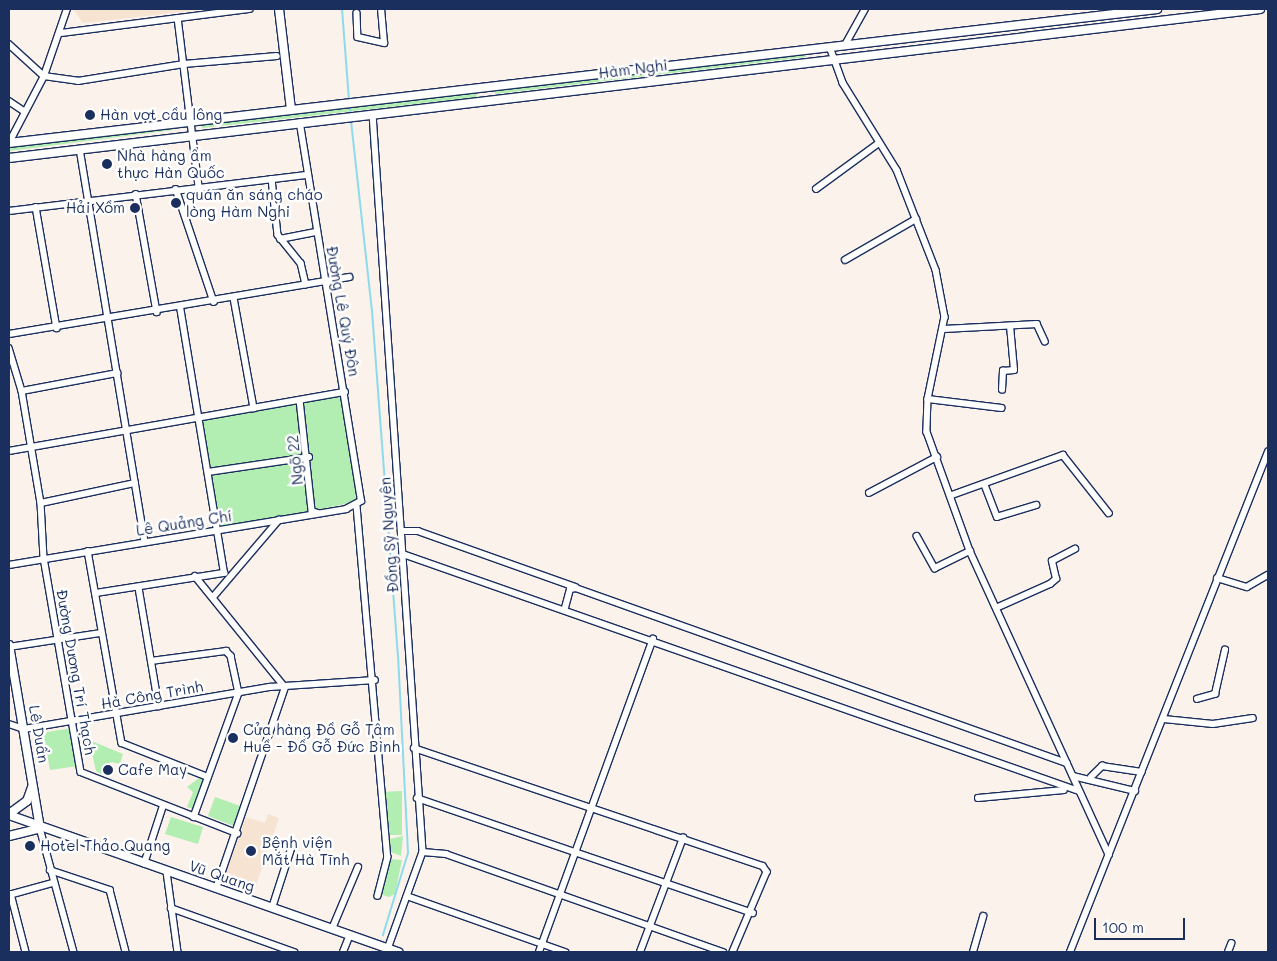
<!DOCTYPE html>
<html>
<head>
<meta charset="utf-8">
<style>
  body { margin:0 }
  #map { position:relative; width:1277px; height:961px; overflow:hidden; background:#fbf2eb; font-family:Mali,sans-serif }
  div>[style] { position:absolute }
  .built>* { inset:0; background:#f6e3d2 }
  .green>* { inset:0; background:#b2edb1 }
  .stream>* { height:2px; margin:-1px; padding:0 1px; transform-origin:1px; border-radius:1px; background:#8edaed }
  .roads { filter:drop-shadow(1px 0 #1b2f5e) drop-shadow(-1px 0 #1b2f5e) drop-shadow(0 1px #1b2f5e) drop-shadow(0 -1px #1b2f5e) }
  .street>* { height:5.5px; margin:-2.75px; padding:0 2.75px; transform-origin:2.75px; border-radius:2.75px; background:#fff }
  .secondary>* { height:8px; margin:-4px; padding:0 4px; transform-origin:4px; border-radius:4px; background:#fff }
  .dots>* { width:14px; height:14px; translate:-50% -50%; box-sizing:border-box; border:2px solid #fff; border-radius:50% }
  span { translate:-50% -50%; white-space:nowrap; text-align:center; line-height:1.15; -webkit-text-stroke:5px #fff; paint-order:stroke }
  .street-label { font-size:15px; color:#1b2f5e }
  .poi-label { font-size:15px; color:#1b2f5e }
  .left { translate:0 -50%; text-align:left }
  .right { translate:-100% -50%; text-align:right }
  .frame { position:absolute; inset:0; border:10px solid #1b2f5e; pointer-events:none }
  .scale { position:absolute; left:1094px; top:918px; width:91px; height:22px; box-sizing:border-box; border:2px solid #1b2f5e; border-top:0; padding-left:6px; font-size:15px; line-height:18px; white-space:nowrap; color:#1b2f5e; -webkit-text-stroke:4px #fff; paint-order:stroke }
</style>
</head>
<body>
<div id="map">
  <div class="built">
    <div style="clip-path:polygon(73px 9px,208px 9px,83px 23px)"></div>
    <div style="clip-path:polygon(268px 814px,279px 818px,255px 888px,224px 879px,246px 817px,265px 823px)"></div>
  </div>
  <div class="green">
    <div style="clip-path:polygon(806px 53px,806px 57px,495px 94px,495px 90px)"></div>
    <div style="clip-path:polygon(476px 93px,477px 97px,202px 128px,202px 124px)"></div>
    <div style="clip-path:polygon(173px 126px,173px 130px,9px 151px,9px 147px)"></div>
    <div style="clip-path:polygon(343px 396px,359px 501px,316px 510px,316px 514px,220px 530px,201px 417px)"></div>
    <div style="clip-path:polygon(73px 728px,78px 766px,50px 770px,44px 737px,47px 732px)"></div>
    <div style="clip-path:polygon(89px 740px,123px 754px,120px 764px,111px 762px,101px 774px,96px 771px)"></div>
    <div style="clip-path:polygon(199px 778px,209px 783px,199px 812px,187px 807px,193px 792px,187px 787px)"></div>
    <div style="clip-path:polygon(402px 791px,402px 835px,386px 835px,381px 792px)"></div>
    <div style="clip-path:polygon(215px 797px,246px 808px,239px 828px,208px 816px)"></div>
    <div style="clip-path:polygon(171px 817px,203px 827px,198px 844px,165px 834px)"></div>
    <div style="clip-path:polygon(403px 836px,401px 856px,388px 851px,390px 839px)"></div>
    <div style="clip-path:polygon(390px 859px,402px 860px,395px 894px,389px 897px,373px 892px)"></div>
  </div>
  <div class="stream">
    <div style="left:342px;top:9px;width:92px;rotate:85.6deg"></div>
    <div style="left:350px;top:106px;width:10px;rotate:84deg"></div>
    <div style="left:351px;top:121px;width:191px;rotate:83.7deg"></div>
    <div style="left:372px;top:311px;width:345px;rotate:85.7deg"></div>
    <div style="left:398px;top:655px;width:198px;rotate:87.1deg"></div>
    <div style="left:408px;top:853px;width:86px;rotate:107deg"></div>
  </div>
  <div class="roads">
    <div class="street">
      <div style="left:357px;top:13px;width:24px;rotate:88deg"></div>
      <div style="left:358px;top:37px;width:27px;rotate:13deg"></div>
      <div style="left:384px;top:43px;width:34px;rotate:-95deg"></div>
      <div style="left:178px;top:18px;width:169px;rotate:82.9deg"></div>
      <div style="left:62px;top:33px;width:189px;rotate:-7.3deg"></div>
      <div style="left:9px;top:44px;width:47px;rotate:42.4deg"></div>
      <div style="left:44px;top:76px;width:34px;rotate:8deg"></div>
      <div style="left:78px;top:81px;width:107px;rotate:-9.1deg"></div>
      <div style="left:184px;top:64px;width:93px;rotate:-4.9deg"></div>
      <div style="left:845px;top:45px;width:41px;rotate:-60.9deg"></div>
      <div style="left:830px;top:47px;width:38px;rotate:70deg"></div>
      <div style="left:843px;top:83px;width:102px;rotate:58.2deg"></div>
      <div style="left:897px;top:170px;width:107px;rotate:68.7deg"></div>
      <div style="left:936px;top:270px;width:48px;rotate:79.2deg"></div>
      <div style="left:945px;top:317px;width:84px;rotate:101.7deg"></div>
      <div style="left:928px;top:399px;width:33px;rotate:92deg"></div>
      <div style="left:927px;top:432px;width:127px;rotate:70.1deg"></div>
      <div style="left:970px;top:551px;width:334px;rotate:65.4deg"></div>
      <div style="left:9px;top:101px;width:18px;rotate:34deg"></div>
      <div style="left:373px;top:114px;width:740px;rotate:86.12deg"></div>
      <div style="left:423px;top:852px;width:103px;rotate:109.8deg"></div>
      <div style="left:9px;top:143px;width:76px;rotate:-62.4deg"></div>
      <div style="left:44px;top:76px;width:71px;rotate:-71.1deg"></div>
      <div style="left:80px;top:149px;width:398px;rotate:80.6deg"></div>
      <div style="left:272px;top:179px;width:56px;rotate:83.9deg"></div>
      <div style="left:278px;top:235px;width:36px;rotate:51deg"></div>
      <div style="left:301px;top:263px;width:22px;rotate:77deg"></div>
      <div style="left:176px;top:189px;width:119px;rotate:71.4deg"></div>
      <div style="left:816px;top:189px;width:78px;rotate:-36.1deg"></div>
      <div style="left:136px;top:194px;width:120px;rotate:79.9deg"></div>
      <div style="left:36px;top:207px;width:123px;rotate:80.2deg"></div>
      <div style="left:9px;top:211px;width:299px;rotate:-6.9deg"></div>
      <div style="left:280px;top:239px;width:36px;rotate:-11deg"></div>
      <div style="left:845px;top:260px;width:82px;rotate:-30deg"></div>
      <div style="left:234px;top:298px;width:112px;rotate:79.7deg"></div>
      <div style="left:944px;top:329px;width:93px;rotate:-3.1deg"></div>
      <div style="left:1037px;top:324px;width:19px;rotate:65deg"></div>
      <div style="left:9px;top:334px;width:345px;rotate:-9.5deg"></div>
      <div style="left:9px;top:348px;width:45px;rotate:73.2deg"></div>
      <div style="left:22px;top:391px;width:114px;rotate:80.4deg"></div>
      <div style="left:41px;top:503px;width:55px;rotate:86.9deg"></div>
      <div style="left:44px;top:558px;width:217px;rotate:80.2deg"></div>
      <div style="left:81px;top:772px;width:168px;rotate:21.4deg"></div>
      <div style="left:1002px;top:390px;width:19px;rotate:-87deg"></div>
      <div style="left:1003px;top:371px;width:11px;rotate:-5deg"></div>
      <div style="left:1014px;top:370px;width:44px;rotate:-95.2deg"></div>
      <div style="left:22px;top:391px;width:97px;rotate:-10.7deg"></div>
      <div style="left:928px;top:399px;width:74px;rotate:7deg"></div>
      <div style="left:300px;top:400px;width:112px;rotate:83.8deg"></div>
      <div style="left:312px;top:511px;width:6px;rotate:18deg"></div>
      <div style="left:9px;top:451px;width:341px;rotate:-10deg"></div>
      <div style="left:208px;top:472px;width:102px;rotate:-8.4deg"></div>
      <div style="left:985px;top:485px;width:34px;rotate:69deg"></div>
      <div style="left:997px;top:517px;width:41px;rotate:-17.1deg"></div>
      <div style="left:869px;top:493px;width:77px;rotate:-27.9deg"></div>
      <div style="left:952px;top:495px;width:118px;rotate:-19.8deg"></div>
      <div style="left:1063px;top:455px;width:74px;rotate:51.6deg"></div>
      <div style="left:41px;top:503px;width:96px;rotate:-12deg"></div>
      <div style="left:357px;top:506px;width:352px;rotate:85deg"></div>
      <div style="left:388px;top:857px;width:40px;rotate:104.4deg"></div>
      <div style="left:402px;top:531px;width:16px"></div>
      <div style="left:418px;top:531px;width:167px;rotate:19.6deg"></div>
      <div style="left:917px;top:536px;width:37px;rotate:61deg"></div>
      <div style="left:935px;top:568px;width:39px;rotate:-26deg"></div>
      <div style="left:88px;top:551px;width:195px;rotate:80deg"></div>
      <div style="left:122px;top:743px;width:92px;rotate:21.6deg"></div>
      <div style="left:403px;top:554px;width:716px;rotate:19.32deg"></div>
      <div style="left:9px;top:565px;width:342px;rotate:-9.4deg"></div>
      <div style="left:346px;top:509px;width:17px;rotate:-28deg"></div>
      <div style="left:361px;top:501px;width:383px;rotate:-99.2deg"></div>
      <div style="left:195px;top:576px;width:143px;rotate:51deg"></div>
      <div style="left:1217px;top:578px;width:31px;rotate:17deg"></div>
      <div style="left:1247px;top:587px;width:24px;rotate:-30deg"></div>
      <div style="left:139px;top:588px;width:120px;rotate:80.4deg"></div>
      <div style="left:96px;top:593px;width:130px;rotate:-8.9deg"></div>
      <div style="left:224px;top:573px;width:269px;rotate:-99.4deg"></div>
      <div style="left:214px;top:596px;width:100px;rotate:-49.5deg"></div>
      <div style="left:565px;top:608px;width:20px;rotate:-75deg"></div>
      <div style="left:570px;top:589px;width:6px;rotate:-9deg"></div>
      <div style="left:576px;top:588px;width:521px;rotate:19.62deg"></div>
      <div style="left:996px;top:608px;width:59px;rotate:-24deg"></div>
      <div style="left:1050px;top:584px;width:8px;rotate:-40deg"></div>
      <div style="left:1056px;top:579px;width:18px;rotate:-103deg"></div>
      <div style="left:1052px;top:561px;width:26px;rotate:-28deg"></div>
      <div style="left:9px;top:647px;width:93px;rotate:-8.7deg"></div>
      <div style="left:151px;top:661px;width:76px;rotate:-7.6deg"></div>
      <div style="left:226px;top:651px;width:7px;rotate:45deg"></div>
      <div style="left:231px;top:656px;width:38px;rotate:78deg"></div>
      <div style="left:239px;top:693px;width:132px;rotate:109.9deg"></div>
      <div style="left:1197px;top:699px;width:19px;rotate:-16deg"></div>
      <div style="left:1215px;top:694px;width:45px;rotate:-77.2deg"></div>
      <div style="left:1164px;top:719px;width:49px;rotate:5.8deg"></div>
      <div style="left:1213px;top:724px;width:40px;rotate:-8.5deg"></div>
      <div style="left:9px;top:724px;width:16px;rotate:18deg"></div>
      <div style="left:24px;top:729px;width:250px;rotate:-9.7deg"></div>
      <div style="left:270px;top:687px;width:105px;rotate:-3.8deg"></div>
      <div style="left:414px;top:748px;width:368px;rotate:18.7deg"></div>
      <div style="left:763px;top:866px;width:7px;rotate:56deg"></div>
      <div style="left:767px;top:872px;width:87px;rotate:113deg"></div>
      <div style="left:1073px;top:776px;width:64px;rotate:13.6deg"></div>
      <div style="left:1091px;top:777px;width:16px;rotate:-45deg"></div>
      <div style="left:1102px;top:766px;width:40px;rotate:8.5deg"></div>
      <div style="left:417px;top:798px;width:355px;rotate:18.9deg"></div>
      <div style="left:978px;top:798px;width:86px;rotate:-5.3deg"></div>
      <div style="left:40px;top:828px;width:129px;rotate:74.7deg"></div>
      <div style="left:423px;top:852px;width:23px;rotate:5deg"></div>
      <div style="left:446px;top:854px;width:294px;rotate:19.5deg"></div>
      <div style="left:144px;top:864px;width:61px;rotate:-71.9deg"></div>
      <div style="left:50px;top:870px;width:63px;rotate:18.4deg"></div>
      <div style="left:110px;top:890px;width:64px;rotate:75.5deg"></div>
      <div style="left:167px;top:872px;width:81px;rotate:82.2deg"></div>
      <div style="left:216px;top:889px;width:213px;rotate:-71.1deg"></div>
      <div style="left:11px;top:894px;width:60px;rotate:75.5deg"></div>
      <div style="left:9px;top:895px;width:46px;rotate:-15.3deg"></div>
      <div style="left:407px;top:896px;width:168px;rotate:19.5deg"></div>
      <div style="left:171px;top:908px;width:131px;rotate:19.7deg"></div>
      <div style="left:272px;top:908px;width:68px;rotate:-72.1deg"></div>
      <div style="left:332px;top:929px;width:67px;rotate:-67.2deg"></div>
      <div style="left:343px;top:952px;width:18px;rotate:-68deg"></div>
      <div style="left:539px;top:952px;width:333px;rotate:-70deg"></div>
      <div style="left:640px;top:952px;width:122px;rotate:-69.3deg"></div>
      <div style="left:973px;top:952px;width:37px;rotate:-74deg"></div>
      <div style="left:1070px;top:952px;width:538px;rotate:-68.4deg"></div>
      <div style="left:1228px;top:952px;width:9px;rotate:-69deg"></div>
    </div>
    <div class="secondary">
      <div style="left:279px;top:9px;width:101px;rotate:83.2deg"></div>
      <div style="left:9px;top:143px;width:1156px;rotate:-6.66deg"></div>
      <div style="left:9px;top:158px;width:1260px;rotate:-6.79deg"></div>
      <div style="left:9px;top:645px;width:186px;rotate:80.4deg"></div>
      <div style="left:9px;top:814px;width:22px;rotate:-36deg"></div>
      <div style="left:27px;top:801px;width:15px;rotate:-70deg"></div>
      <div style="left:9px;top:815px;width:413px;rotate:19.4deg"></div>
      <div style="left:9px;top:836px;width:32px;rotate:-14deg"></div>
    </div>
  </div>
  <div class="dots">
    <div style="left:90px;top:115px;background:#1b2f5e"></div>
    <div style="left:107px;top:164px;background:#1b2f5e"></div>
    <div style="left:176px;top:203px;background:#1b2f5e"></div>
    <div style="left:135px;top:208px;background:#1b2f5e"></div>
    <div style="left:233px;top:738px;background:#1b2f5e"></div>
    <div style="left:108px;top:770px;background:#1b2f5e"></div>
    <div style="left:30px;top:846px;background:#1b2f5e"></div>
    <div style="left:251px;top:851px;background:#1b2f5e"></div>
  </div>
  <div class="street-label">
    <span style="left:633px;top:69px;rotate:-7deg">Hàm Nghi</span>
    <span style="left:343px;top:311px;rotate:80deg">Đường Lê Quý Đôn</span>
    <span style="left:295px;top:460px;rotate:-96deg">Ngõ 22</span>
    <span style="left:184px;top:523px;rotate:-9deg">Lê Quảng Chí</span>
    <span style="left:389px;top:535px;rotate:-94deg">Đồng Sỹ Nguyên</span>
    <span style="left:76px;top:672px;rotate:80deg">Đường Dương Trí Thạch</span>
    <span style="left:152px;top:695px;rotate:-10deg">Hà Công Trình</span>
    <span style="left:39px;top:734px;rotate:80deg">Lê Duẩn</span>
    <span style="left:222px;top:876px;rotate:19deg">Vũ Quang</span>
  </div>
  <div class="poi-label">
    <span class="left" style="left:100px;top:115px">Hàn vợt cầu lông</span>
    <span class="left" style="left:117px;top:164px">Nhà hàng ẩm<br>thực Hàn Quốc</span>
    <span class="left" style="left:186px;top:203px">quán ăn sáng cháo<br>lòng Hàm Nghi</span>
    <span class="right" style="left:125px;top:208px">Hải Xồm</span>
    <span class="left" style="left:243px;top:738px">Cửa hàng Đồ Gỗ Tâm<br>Huề - Đồ Gỗ Đức Bình</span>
    <span class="left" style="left:118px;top:770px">Cafe May</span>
    <span class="left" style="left:262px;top:851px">Bệnh viện<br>Mắt Hà Tĩnh</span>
    <span class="left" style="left:40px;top:846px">Hotel Thảo Quang</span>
  </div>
  <div class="frame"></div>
  <div class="scale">100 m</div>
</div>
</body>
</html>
